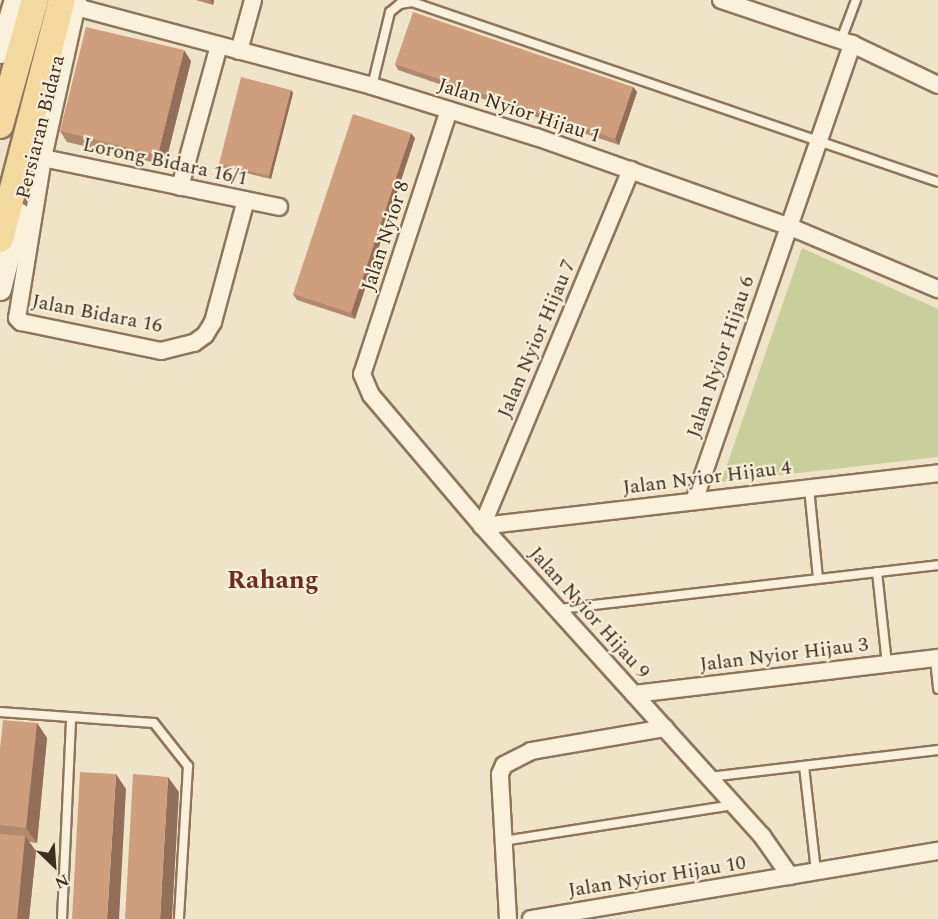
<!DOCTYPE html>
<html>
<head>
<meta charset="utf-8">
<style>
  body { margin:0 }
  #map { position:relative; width:938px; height:919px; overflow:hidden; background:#f0e4c8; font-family:Spectral,serif }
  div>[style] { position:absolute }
  .green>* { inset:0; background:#c9cf9b }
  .roads { filter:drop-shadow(2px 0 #8d765c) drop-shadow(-2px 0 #8d765c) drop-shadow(0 2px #8d765c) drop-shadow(0 -2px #8d765c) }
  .service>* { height:8px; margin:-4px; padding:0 4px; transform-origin:4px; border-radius:4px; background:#faf1dc }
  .minor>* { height:16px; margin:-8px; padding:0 8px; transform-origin:8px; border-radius:8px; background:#faf1dc }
  .secondary>* { height:22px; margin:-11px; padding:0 11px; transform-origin:11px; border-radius:11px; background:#faf1dc }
  .primary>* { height:26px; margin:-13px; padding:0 13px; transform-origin:13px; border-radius:13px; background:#f3d9a0 }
  .wall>* { inset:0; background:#b2896c }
  .shaded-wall>* { inset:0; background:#916f58 }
  .building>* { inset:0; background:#cf9f7d }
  span { translate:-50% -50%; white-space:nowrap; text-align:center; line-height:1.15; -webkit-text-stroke:4.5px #f7eed8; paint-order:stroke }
  .street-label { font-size:20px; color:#3d2e20 }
  .district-label { font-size:26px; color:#6b2e1e; font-weight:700 }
  .north { position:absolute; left:24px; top:835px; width:60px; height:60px; -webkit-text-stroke:4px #f7eed8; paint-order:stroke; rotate:155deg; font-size:16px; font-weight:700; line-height:24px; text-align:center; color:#3d2e20 }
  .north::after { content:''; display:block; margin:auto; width:21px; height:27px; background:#3d2e20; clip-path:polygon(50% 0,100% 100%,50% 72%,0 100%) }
</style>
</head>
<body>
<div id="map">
  <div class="green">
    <div style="clip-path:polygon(802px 248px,938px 309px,938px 457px,721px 482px)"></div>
  </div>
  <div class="roads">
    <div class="service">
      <div style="left:841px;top:40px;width:43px;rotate:-69.4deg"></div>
      <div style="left:372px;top:86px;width:76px;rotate:-76.3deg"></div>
      <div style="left:390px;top:12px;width:13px;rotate:-39deg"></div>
      <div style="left:400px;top:4px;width:12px;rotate:-9deg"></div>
      <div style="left:412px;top:2px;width:556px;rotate:18.89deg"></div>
      <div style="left:809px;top:488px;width:90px;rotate:84.3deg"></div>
      <div style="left:877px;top:572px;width:93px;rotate:83.8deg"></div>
      <div style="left:559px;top:609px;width:382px;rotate:-6.6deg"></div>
      <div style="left:935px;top:659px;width:30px;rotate:84deg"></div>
      <div style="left:0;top:712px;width:154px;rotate:4.1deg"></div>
      <div style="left:154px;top:723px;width:55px;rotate:51.7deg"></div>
      <div style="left:188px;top:766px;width:153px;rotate:93.4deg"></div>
      <div style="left:804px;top:766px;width:107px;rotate:83.5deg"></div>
      <div style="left:709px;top:777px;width:231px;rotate:-6.7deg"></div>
      <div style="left:503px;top:841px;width:234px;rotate:-8.9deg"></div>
      <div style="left:62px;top:919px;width:202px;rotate:-87.4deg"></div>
    </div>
    <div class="minor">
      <div style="left:78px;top:0;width:162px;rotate:102.5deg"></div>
      <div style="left:43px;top:158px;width:162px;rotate:99.2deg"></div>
      <div style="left:17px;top:318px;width:6px;rotate:45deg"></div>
      <div style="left:21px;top:322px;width:143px;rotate:11.7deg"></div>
      <div style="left:161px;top:351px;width:34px;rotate:-14deg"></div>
      <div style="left:194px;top:343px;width:14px;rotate:-36deg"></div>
      <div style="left:205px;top:335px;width:15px;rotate:-58deg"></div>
      <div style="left:213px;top:322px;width:126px;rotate:-74.9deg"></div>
      <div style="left:721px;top:0;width:138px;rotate:18.6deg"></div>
      <div style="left:852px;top:44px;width:95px;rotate:25.5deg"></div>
      <div style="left:76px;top:7px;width:306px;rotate:14.9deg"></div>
      <div style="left:372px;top:86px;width:172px;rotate:17.3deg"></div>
      <div style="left:536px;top:137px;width:267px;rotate:19.5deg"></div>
      <div style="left:788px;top:226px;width:163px;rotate:22.8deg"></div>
      <div style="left:239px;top:51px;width:53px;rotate:-74.6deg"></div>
      <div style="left:449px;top:110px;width:278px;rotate:108.2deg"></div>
      <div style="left:362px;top:374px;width:23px;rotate:67deg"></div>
      <div style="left:371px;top:395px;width:172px;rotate:49.7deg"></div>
      <div style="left:482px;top:526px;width:418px;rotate:47.9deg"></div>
      <div style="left:762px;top:836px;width:49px;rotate:55deg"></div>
      <div style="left:43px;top:158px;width:241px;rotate:11.7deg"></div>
      <div style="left:180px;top:187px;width:147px;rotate:-74.6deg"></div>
      <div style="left:694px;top:501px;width:484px;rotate:-70.9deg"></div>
      <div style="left:482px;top:526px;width:459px;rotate:-6.6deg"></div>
      <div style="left:482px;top:526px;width:386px;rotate:-67.3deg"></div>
      <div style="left:634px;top:694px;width:306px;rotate:-6.8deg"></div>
      <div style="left:508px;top:919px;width:145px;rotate:-93.2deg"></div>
      <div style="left:500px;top:774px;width:10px;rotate:-66deg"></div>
      <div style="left:504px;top:765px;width:30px;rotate:-27deg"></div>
      <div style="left:531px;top:751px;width:136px;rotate:-9.7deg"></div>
      <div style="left:531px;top:919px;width:413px;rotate:-9.5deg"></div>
    </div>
    <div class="secondary">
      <div style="left:0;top:52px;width:54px;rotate:-72.9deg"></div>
      <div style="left:0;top:289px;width:77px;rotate:-75.8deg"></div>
    </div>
    <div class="primary">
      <div style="left:0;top:125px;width:130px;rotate:-74.4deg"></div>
      <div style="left:0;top:239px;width:247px;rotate:-75.5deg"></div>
    </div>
  </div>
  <div class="wall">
    <div style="clip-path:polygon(196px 0,214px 0,213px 5px)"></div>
    <div style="clip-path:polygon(191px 61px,165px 165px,67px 142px,60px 131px)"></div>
    <div style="clip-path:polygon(395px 64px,633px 87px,637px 92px,619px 145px,398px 70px)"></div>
    <div style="clip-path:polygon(291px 90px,293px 93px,271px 179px,221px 167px,219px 164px)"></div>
    <div style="clip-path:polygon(415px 138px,355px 319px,297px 300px,293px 294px)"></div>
    <div style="clip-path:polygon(37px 723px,47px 738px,37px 843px,29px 842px,36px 851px,29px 919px,0 919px,0 749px)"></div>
  </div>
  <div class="shaded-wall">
    <div style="clip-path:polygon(210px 0,214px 0,213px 5px)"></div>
    <div style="clip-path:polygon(184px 50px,191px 61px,165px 165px,158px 155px)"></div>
    <div style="clip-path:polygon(633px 87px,637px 92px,619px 145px,615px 139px)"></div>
    <div style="clip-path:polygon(291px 90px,293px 93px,271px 179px,269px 176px)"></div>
    <div style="clip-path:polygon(411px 133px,415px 138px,355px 319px,351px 313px)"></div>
    <div style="clip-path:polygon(37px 723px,47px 738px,37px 843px,26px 828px)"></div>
    <div style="clip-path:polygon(116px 774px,126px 789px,119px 919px,107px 919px)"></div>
    <div style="clip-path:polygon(168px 777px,179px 792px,172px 919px,160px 919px)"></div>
    <div style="clip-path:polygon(25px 836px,36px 851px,29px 919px,17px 919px)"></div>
  </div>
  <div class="building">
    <div style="clip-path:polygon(413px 12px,633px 87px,615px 139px,395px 64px)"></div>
    <div style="clip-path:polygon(86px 27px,184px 50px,158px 155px,60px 131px)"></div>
    <div style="clip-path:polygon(241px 77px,291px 90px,269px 176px,219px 164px)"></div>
    <div style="clip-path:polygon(353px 114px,411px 133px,351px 313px,293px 294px)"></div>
    <div style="clip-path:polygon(3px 720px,37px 723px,26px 828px,0 825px,0 749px)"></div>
    <div style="clip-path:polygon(80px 772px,116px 774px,107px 919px,72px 919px)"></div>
    <div style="clip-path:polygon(133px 774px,168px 777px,160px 919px,125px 919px)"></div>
    <div style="clip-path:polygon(0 834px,25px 836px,17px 919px,0 919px)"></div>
  </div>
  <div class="street-label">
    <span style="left:519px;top:111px;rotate:18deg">Jalan Nyior Hijau 1</span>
    <span style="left:41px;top:127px;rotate:-76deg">Persiaran Bidara</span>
    <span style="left:165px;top:162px;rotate:12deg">Lorong Bidara 16/1</span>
    <span style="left:386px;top:236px;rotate:-72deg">Jalan Nyior 8</span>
    <span style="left:97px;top:314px;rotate:11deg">Jalan Bidara 16</span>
    <span style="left:537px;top:339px;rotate:-67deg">Jalan Nyior Hijau 7</span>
    <span style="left:721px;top:357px;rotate:-71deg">Jalan Nyior Hijau 6</span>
    <span style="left:707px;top:478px;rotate:-7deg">Jalan Nyior Hijau 4</span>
    <span style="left:589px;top:613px;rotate:48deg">Jalan Nyior Hijau 9</span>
    <span style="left:784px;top:655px;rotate:-7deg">Jalan Nyior Hijau 3</span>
    <span style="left:657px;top:877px;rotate:-9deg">Jalan Nyior Hijau 10</span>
  </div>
  <div class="district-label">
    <span style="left:273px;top:581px">Rahang</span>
  </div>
  <div class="north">N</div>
</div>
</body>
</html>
